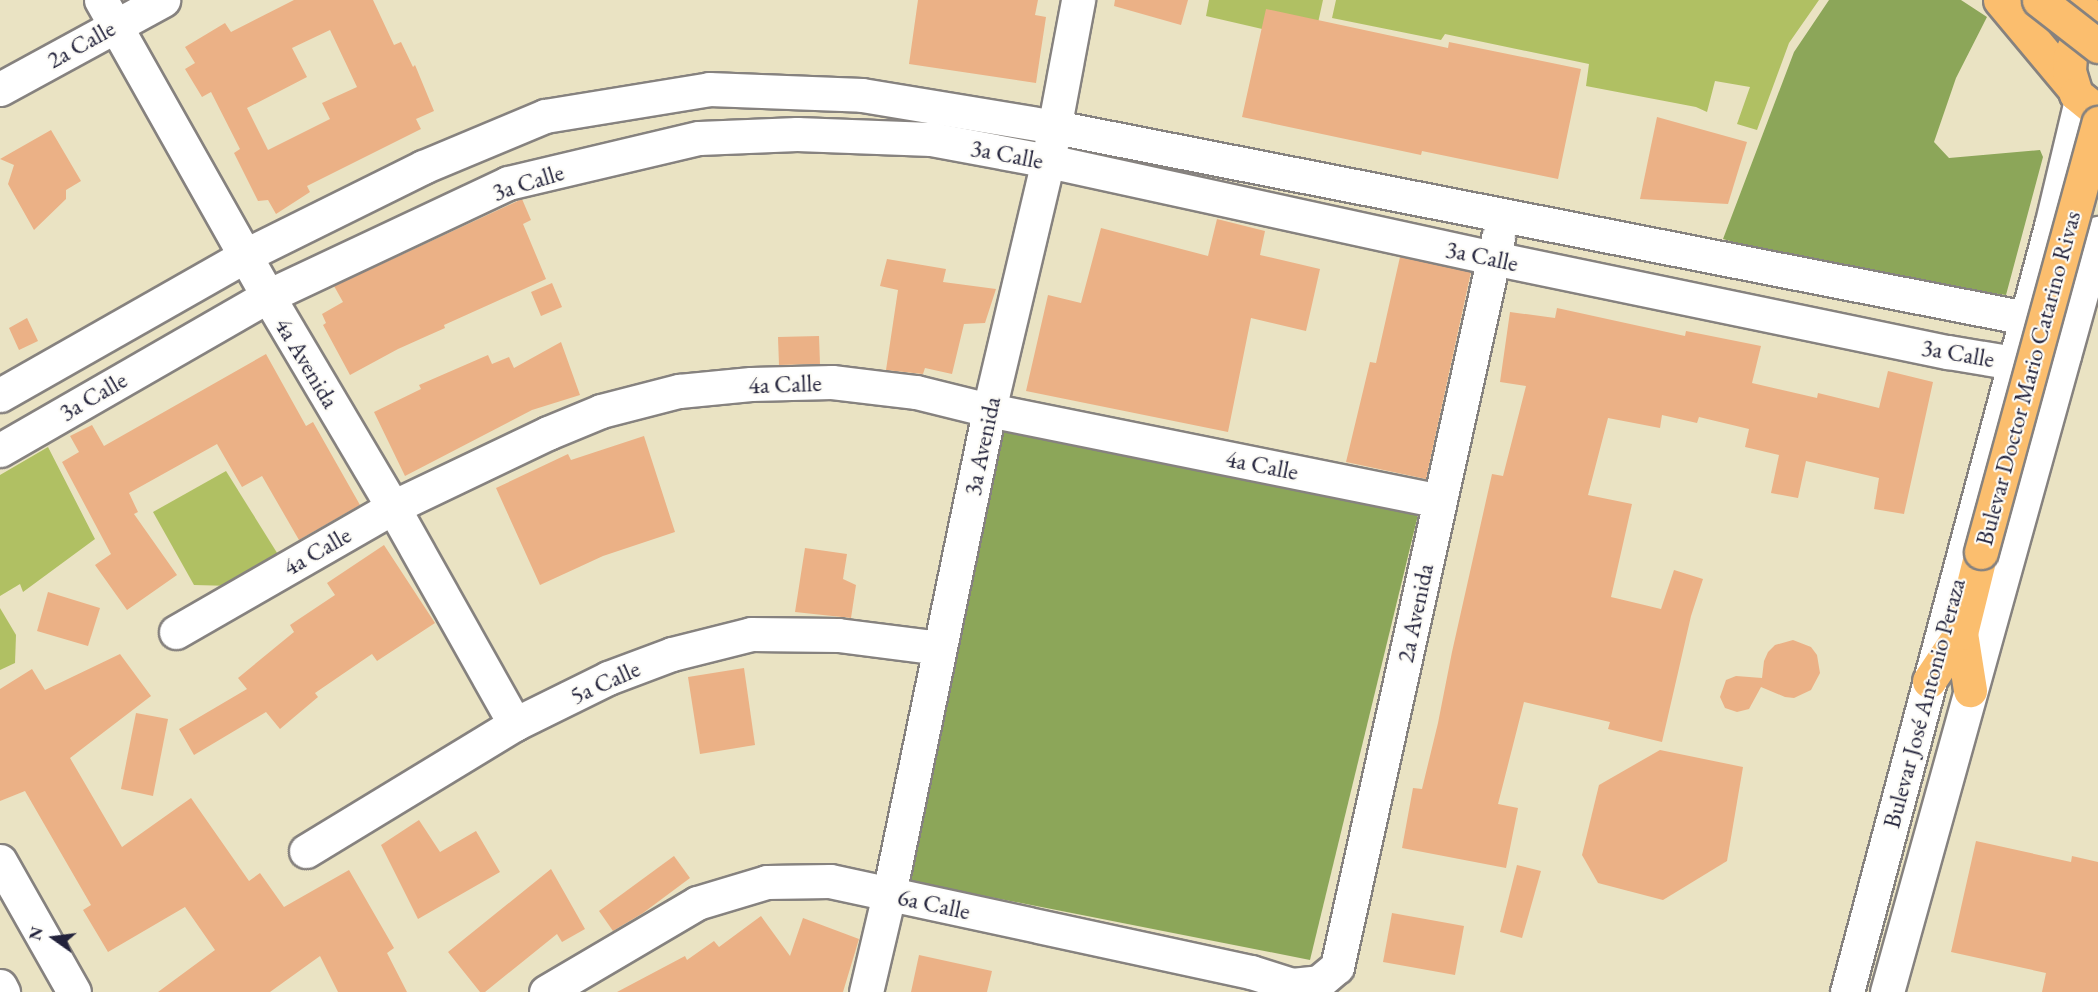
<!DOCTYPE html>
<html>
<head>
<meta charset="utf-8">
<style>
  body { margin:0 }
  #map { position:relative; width:2098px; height:992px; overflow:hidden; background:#eae3c3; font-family:"EB Garamond",serif }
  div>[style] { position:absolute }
  .green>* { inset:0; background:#b0c063 }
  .forest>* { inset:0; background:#8ca659 }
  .building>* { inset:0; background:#ebb186 }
  .roads { filter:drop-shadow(2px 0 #86827f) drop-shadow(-2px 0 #86827f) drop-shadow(0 2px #86827f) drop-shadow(0 -2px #86827f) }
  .minor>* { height:33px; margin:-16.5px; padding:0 16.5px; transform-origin:16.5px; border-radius:16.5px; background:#fff }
  .major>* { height:33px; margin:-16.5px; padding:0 16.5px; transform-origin:16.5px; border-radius:16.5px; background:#fbbe6e }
  .bridges { filter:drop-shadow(2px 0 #86827f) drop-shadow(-2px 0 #86827f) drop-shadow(0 2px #86827f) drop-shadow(0 -2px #86827f) }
  .major-bridge>* { height:33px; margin:-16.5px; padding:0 16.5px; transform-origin:16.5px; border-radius:16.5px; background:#fbbe6e }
  span { translate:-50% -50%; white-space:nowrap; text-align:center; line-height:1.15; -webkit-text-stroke:4.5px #fdfcf7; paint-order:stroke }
  .street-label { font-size:24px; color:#22223b }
  .north { position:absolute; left:24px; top:908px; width:60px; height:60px; -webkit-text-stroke:4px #fdfcf7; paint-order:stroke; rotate:284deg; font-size:16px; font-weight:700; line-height:24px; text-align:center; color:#22223b }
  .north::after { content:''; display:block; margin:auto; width:21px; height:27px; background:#22223b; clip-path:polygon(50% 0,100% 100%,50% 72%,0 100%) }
</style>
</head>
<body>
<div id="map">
  <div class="green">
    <div style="clip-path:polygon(1209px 0,1323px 0,1314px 41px,1206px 16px)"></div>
    <div style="clip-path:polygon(1336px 0,1819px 0,1789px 43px,1757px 130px,1737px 124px,1750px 87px,1715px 81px,1707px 112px,1696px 107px,1586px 86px,1589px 64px,1445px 34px,1441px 40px,1332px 18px)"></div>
    <div style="clip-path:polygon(48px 447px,95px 539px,23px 592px,20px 584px,0 596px,0 475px)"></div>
    <div style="clip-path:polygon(226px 471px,279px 556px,232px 586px,194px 585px,153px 512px)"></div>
    <div style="clip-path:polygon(0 608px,16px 635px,15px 663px,0 670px)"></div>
  </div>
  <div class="forest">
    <div style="clip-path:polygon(1829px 0,1961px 0,1987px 17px,1956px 78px,1934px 142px,1949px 158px,2040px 150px,2043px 157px,2006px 295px,1917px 283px,1755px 248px,1723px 239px,1794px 52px)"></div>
    <div style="clip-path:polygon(1004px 431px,1418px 515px,1310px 960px,909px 881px)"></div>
  </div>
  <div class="building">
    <div style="clip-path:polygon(evenodd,294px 0,373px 0,394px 45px,401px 42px,413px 67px,415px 65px,434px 111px,416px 119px,421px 129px,307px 186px,310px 192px,276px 214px,268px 200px,258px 201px,234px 153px,240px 149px,211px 92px,202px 97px,185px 69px,195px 63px,185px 47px,225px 23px,231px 32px,294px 0,330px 30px,357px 87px,322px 103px,330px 119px,268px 150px,247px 108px,307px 77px,292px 48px,330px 30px)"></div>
    <div style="clip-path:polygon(918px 0,1038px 0,1035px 15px,1046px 17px,1036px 83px,909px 64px)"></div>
    <div style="clip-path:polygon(1115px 0,1188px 0,1181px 25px,1114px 6px)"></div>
    <div style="clip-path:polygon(1266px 9px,1448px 48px,1449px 42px,1581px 69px,1558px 179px,1422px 151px,1421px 155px,1242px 117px)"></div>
    <div style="clip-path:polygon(1657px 117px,1747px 142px,1728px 204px,1640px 199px)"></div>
    <div style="clip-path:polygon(51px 130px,81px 181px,66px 190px,66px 199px,34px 230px,8px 184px,14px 165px,0 159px)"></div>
    <div style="clip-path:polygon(522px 199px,531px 220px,523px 224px,546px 279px,444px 325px,445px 328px,398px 349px,350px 375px,323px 325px,326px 323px,322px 314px,343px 302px,334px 286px)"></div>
    <div style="clip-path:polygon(1217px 219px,1265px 231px,1260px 255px,1320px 269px,1306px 331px,1251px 318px,1228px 432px,1026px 391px,1048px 295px,1081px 303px,1101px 228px,1208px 256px)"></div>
    <div style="clip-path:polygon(1400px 257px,1471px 272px,1426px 479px,1346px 462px,1370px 362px,1376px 363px)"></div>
    <div style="clip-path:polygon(887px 259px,946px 269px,943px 282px,996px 289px,985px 323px,964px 324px,952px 374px,925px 368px,923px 374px,886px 370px,898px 290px,880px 286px)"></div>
    <div style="clip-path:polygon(552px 283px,562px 307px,541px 316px,531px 292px)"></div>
    <div style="clip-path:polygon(1557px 308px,1685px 336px,1686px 331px,1761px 346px,1752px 383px,1817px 398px,1818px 393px,1879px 408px,1888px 371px,1933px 382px,1904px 514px,1874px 509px,1879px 478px,1806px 461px,1798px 498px,1771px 493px,1779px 455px,1745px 447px,1749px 429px,1699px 417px,1697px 423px,1662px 415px,1660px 428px,1608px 418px,1588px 495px,1632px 504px,1611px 597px,1661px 609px,1674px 570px,1703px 579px,1691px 616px,1662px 742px,1608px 729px,1610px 722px,1524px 702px,1498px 804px,1518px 808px,1506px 868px,1402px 848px,1413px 788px,1422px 789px,1438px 723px,1452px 652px,1492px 474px,1503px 476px,1526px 386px,1500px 382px,1510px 312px,1555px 318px)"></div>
    <div style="clip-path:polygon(27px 318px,38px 341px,19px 350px,9px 328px)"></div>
    <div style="clip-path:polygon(819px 336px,820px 364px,779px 365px,778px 337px)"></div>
    <div style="clip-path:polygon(561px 342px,580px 395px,532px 410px,405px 476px,374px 412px,421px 389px,419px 385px,488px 355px,492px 364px,509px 357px,514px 368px)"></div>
    <div style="clip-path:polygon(266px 354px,306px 426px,313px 422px,360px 505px,299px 540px,262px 476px,242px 487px,217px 444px,129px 493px,138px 512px,134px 514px,177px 575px,127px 610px,95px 565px,111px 554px,62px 462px,79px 452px,70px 436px,92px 425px,104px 446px)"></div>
    <div style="clip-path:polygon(644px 436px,675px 532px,603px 556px,540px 585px,496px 488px,568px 454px,571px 460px)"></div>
    <div style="clip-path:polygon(384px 545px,435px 623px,377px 661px,372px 654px,315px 693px,318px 697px,280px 729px,266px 712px,194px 755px,179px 729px,247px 689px,238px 678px,294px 632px,290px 625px,335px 595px,327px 583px)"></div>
    <div style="clip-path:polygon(805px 548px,847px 554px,843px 579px,856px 585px,851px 618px,795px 612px)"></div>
    <div style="clip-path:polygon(48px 592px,100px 608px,88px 646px,37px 631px)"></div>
    <div style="clip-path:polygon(1793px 640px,1811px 647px,1817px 655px,1820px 673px,1811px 690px,1794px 698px,1785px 697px,1761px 687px,1749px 709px,1737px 712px,1725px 708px,1720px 697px,1726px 680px,1736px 676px,1762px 678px,1764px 661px,1768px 652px,1775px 645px)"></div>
    <div style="clip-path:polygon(120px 654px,151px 696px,70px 758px,122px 847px,191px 798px,249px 881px,260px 873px,284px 907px,349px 870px,394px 948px,387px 953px,407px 992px,338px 992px,320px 956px,270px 992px,158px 992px,215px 950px,185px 907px,108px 952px,83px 910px,91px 905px,25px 791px,0 801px,0 689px,32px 669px,45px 690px)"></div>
    <div style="clip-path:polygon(744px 668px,755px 745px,700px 754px,688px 677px)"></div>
    <div style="clip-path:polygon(136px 713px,168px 719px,153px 796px,121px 789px)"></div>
    <div style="clip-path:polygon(1660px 750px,1743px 767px,1727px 861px,1663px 900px,1598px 883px,1582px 855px,1599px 785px)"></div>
    <div style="clip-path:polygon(419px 820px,440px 852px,476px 831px,500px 872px,418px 919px,381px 845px)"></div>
    <div style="clip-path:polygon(1976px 841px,2071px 862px,2072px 856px,2098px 862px,2098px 992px,2042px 992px,2046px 973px,1951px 952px)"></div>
    <div style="clip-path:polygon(674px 856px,690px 878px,643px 913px,613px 931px,599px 911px)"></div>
    <div style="clip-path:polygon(1517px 865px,1541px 871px,1522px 938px,1500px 932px)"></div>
    <div style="clip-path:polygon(551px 869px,585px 929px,562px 942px,557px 934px,485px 992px,480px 992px,448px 952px)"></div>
    <div style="clip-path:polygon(1392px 913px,1464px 926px,1455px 975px,1383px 962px)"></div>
    <div style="clip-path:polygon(761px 916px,790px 956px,803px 918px,859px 939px,843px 992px,617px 992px,685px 956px,687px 960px,714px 941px,719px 947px)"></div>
    <div style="clip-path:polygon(919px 955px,992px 971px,987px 992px,911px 992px)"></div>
  </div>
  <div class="roads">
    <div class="minor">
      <div style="left:101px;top:0;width:340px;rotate:60.6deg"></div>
      <div style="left:268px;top:296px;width:245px;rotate:59.4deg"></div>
      <div style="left:393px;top:507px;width:249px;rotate:60.7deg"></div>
      <div style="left:0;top:89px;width:186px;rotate:-28.6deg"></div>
      <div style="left:0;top:395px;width:283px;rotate:-29.6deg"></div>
      <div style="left:246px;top:255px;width:198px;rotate:-26.4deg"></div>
      <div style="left:423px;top:167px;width:132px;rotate:-22.7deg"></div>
      <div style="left:545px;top:116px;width:166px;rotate:-9.3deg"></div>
      <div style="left:709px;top:89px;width:153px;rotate:2.2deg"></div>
      <div style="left:862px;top:95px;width:196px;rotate:9.4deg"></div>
      <div style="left:1055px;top:127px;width:990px;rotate:11.13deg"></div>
      <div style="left:0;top:450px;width:309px;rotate:-29.9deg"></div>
      <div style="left:268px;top:296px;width:265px;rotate:-25.2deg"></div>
      <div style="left:508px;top:183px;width:196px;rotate:-13.3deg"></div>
      <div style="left:699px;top:138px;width:98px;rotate:-2.3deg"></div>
      <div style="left:797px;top:134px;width:134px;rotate:2.1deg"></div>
      <div style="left:931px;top:139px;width:119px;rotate:10.6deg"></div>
      <div style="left:1048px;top:161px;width:455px;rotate:12.3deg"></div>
      <div style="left:1493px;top:258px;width:465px;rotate:11.7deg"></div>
      <div style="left:1948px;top:352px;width:67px;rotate:9.5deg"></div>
      <div style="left:2014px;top:363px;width:23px;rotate:-2deg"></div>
      <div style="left:2037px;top:362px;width:28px;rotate:-15deg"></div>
      <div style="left:176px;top:632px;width:250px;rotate:-29.9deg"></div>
      <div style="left:393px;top:507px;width:172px;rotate:-25.5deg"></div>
      <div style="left:548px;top:433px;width:57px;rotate:-22.5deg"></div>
      <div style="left:601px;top:411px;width:81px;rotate:-14.4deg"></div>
      <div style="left:679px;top:391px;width:72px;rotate:-5.6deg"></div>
      <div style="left:751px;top:384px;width:81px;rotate:-1.4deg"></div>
      <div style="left:832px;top:382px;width:85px;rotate:6.8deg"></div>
      <div style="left:916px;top:392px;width:75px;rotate:13.9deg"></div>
      <div style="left:989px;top:410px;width:459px;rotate:11.4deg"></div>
      <div style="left:306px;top:851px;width:245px;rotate:-31.3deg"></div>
      <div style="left:515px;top:724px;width:104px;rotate:-26.3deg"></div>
      <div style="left:608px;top:678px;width:68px;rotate:-20.6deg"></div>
      <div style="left:672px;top:654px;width:81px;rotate:-14.2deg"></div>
      <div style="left:751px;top:634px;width:87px;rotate:0.7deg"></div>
      <div style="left:838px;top:635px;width:102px;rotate:7.3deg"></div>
      <div style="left:0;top:861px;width:150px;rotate:60.5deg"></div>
      <div style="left:0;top:986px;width:7px;rotate:63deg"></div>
      <div style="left:546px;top:992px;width:175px;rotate:-30.5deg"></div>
      <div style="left:697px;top:903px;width:73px;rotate:-16.7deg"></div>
      <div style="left:767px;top:882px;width:63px;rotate:-0.9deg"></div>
      <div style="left:830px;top:881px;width:431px;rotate:12.2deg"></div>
      <div style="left:1251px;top:972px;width:43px;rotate:17.6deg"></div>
      <div style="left:1292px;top:985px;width:27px;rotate:-6deg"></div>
      <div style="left:1319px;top:982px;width:23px;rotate:-40deg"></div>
      <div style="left:1337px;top:967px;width:747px;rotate:-77.55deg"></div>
      <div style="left:866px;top:992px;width:101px;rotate:-76.8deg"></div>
      <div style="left:889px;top:894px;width:494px;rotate:-78.3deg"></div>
      <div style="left:989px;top:410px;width:256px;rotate:-76.7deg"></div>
      <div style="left:1048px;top:161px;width:164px;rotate:-79.4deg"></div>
      <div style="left:1847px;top:992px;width:793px;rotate:-75.09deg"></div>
      <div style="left:2051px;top:226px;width:130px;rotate:-76.6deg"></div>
      <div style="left:1887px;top:992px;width:788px;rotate:-74.46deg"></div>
    </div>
    <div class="major">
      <div style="left:2000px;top:0;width:112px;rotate:50.1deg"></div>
      <div style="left:2073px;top:0;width:33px;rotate:43deg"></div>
      <div style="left:2098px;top:22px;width:16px;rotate:145deg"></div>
      <div style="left:2085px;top:31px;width:14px;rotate:129deg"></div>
      <div style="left:2076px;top:42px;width:15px;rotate:113deg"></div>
      <div style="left:2070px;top:56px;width:15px;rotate:94deg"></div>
      <div style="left:2069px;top:71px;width:24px;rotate:73deg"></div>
      <div style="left:2076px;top:94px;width:28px;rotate:39deg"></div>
      <div style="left:1961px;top:633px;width:58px;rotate:81deg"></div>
      <div style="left:1929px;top:681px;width:58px;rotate:-56.3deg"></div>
      <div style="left:1961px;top:633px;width:83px;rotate:-76.1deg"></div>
    </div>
  </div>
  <div class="bridges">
    <div class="major-bridge">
      <div style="left:2039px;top:0;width:75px;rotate:37.9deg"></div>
      <div style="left:1981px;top:552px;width:445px;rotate:-74.7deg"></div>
    </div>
  </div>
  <div class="street-label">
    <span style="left:81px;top:44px;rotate:-29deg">2a Calle</span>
    <span style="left:1007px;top:154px;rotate:11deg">3a Calle</span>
    <span style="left:528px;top:182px;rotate:-17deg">3a Calle</span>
    <span style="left:1482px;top:256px;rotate:12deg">3a Calle</span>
    <span style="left:1958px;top:353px;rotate:10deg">3a Calle</span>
    <span style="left:307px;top:363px;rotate:59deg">4a Avenida</span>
    <span style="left:2028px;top:378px;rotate:-75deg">Bulevar Doctor Mario Catarino Rivas</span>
    <span style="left:785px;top:384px;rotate:-2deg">4a Calle</span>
    <span style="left:93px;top:396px;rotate:-30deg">3a Calle</span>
    <span style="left:982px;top:446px;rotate:-78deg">3a Avenida</span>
    <span style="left:1262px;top:465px;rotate:11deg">4a Calle</span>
    <span style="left:317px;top:551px;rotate:-30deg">4a Calle</span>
    <span style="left:1415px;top:613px;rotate:-78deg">2a Avenida</span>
    <span style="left:605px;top:682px;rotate:-24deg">5a Calle</span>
    <span style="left:1924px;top:703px;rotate:-75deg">Bulevar José Antonio Peraza</span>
    <span style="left:934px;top:904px;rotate:12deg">6a Calle</span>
  </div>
  <div class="north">N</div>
</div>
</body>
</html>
